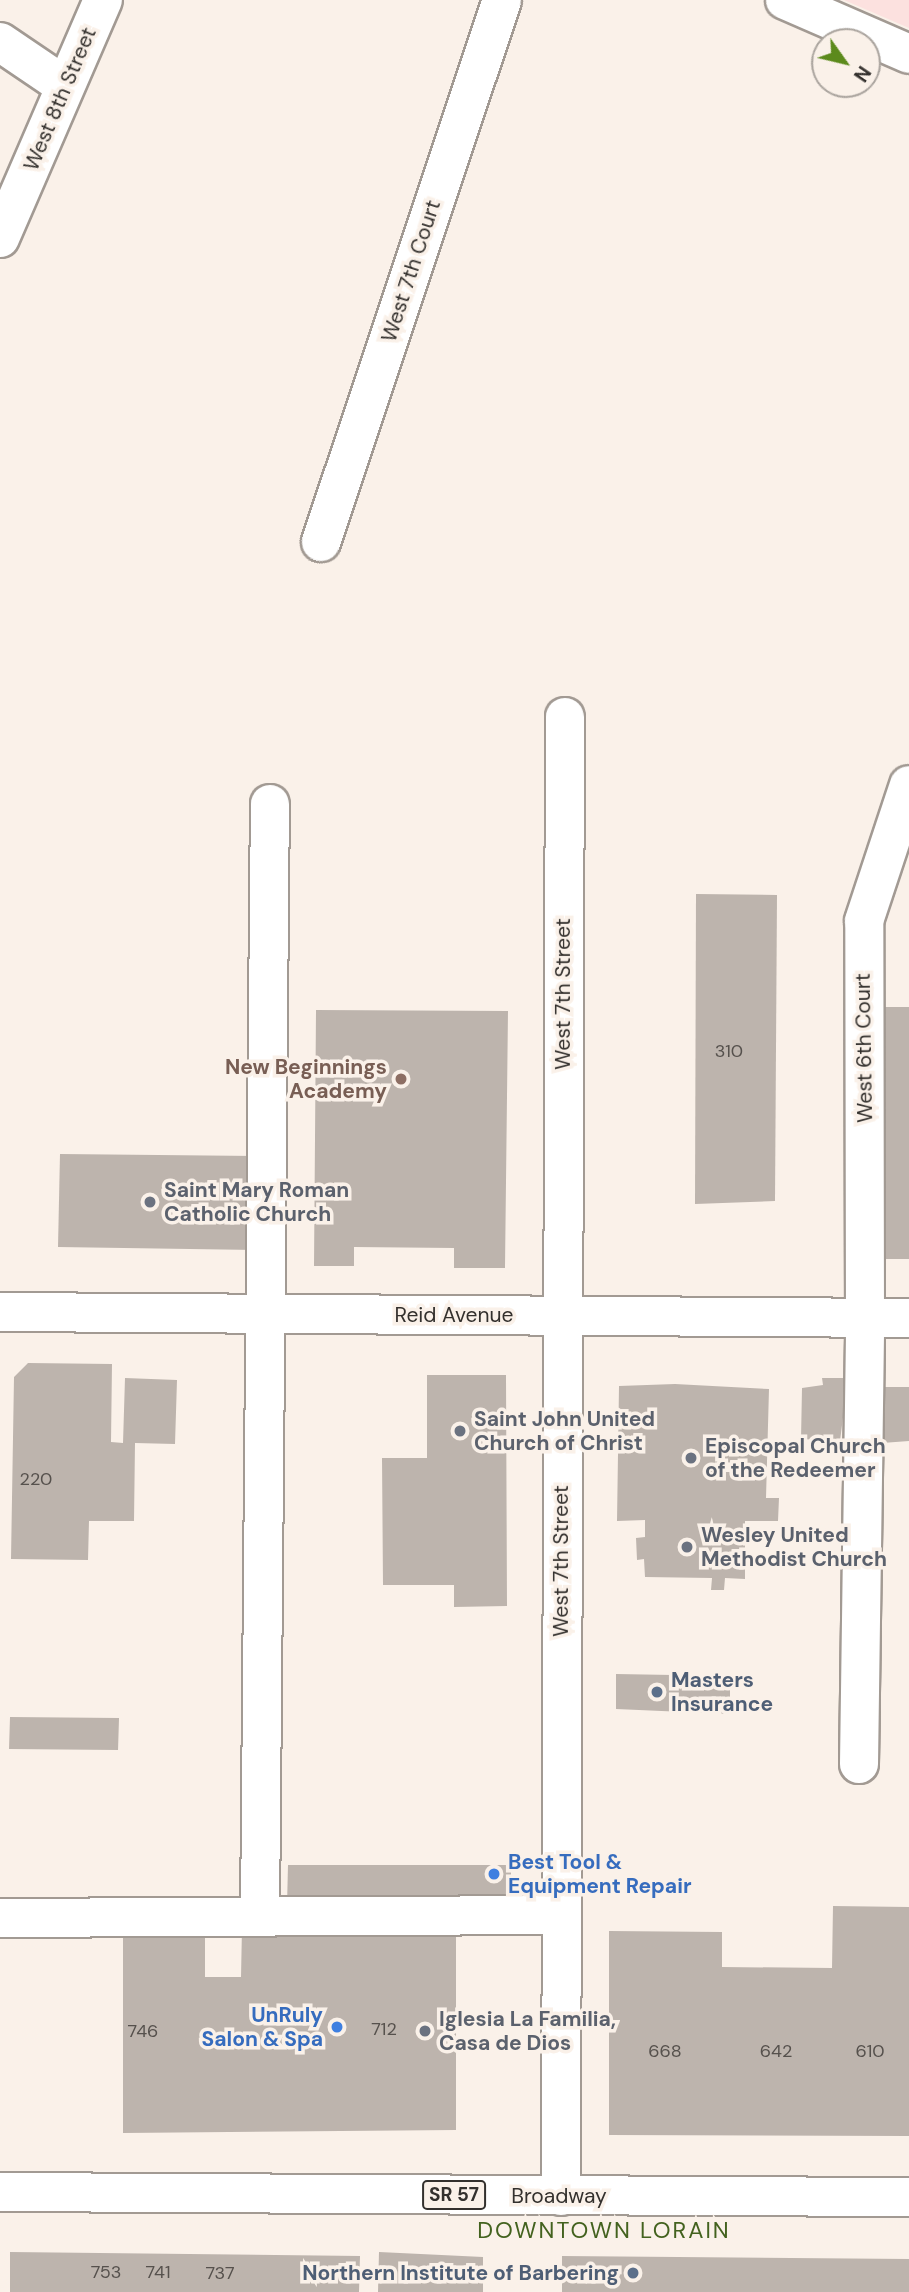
<!DOCTYPE html>
<html>
<head>
<meta charset="utf-8">
<style>
  body { margin:0 }
  #map { position:relative; width:909px; height:2292px; overflow:hidden; background:#faf1e9; font-family:"DM Sans",sans-serif }
  div>[style] { position:absolute }
  .education>* { inset:0; background:#fce1df }
  .building>* { inset:0; background:#bdb4ad }
  .roads { filter:drop-shadow(2px 0 #a29a93) drop-shadow(-2px 0 #a29a93) drop-shadow(0 2px #a29a93) drop-shadow(0 -2px #a29a93) }
  .minor>* { height:38px; margin:-19px; padding:0 19px; transform-origin:19px; border-radius:19px; background:#fff }
  .major>* { height:38px; margin:-19px; padding:0 19px; transform-origin:19px; border-radius:19px; background:#fff }
  .dots>* { width:19px; height:19px; translate:-50% -50%; box-sizing:border-box; border:4px solid #faf1e9; border-radius:50% }
  span { translate:-50% -50%; white-space:nowrap; text-align:center; line-height:1.15; -webkit-text-stroke:7px #faf1e9; paint-order:stroke }
  .number-label { font-size:18px; color:#56514d }
  .number-label span { -webkit-text-stroke-width:0 }
  .shield-label span { padding:2px 5px; background:#faf1e9; border:2px solid; border-radius:5px; -webkit-text-stroke-width:0 }
  .shield-label { font-size:19px; color:#33302d; font-weight:700 }
  .street-label { font-size:21px; color:#33302d }
  .education-label { font-size:21px; color:#785e54; font-weight:700 }
  .right { translate:-100% -50%; text-align:right }
  .worship-label { font-size:21px; color:#5b616d; font-weight:700 }
  .left { translate:0 -50%; text-align:left }
  .service-label { font-size:21px; color:#4e5e75; font-weight:700 }
  .shop-label { font-size:21px; color:#366cbe; font-weight:700 }
  .neighbourhood-label { font-size:23px; color:#43621f; letter-spacing:2px }
  .north { position:absolute; left:811px; top:28px; width:70px; height:70px; box-sizing:border-box; background:#faf1e9; border:2px solid #aaa49e; border-radius:50%; rotate:124deg; font-size:19px; font-weight:700; line-height:28px; text-align:center; color:#33302d }
  .north::after { content:''; display:block; margin:auto; width:24px; height:32px; background:#5c8a1c; clip-path:polygon(50% 0,100% 100%,50% 72%,0 100%) }
</style>
</head>
<body>
<div id="map">
  <div class="education">
    <div style="clip-path:polygon(844px 0,909px 0,909px 28px)"></div>
  </div>
  <div class="building">
    <div style="clip-path:polygon(696px 894px,777px 895px,775px 1201px,695px 1204px)"></div>
    <div style="clip-path:polygon(883px 1007px,909px 1007px,909px 1259px,880px 1259px)"></div>
    <div style="clip-path:polygon(316px 1010px,508px 1011px,505px 1268px,454px 1268px,454px 1248px,354px 1247px,354px 1266px,314px 1266px)"></div>
    <div style="clip-path:polygon(60px 1154px,259px 1156px,257px 1250px,58px 1247px)"></div>
    <div style="clip-path:polygon(28px 1363px,112px 1364px,111px 1442px,123px 1443px,125px 1378px,177px 1380px,175px 1444px,135px 1443px,134px 1521px,89px 1521px,88px 1560px,11px 1559px,14px 1377px)"></div>
    <div style="clip-path:polygon(427px 1375px,506px 1375px,507px 1606px,454px 1607px,454px 1585px,383px 1585px,382px 1458px,427px 1458px)"></div>
    <div style="clip-path:polygon(822px 1378px,848px 1378px,840px 1441px,801px 1439px,802px 1388px,823px 1385px)"></div>
    <div style="clip-path:polygon(675px 1384px,769px 1389px,766px 1498px,779px 1498px,778px 1521px,745px 1521px,745px 1579px,725px 1578px,724px 1590px,711px 1590px,712px 1578px,645px 1577px,644px 1559px,637px 1560px,636px 1538px,645px 1537px,645px 1520px,617px 1521px,619px 1386px)"></div>
    <div style="clip-path:polygon(885px 1387px,909px 1387px,909px 1441px,882px 1443px)"></div>
    <div style="clip-path:polygon(616px 1674px,730px 1676px,730px 1714px,616px 1709px)"></div>
    <div style="clip-path:polygon(10px 1717px,119px 1718px,118px 1750px,9px 1749px)"></div>
    <div style="clip-path:polygon(288px 1865px,511px 1865px,511px 1906px,287px 1906px)"></div>
    <div style="clip-path:polygon(833px 1906px,909px 1907px,909px 2136px,609px 2135px,609px 1931px,722px 1932px,722px 1967px,832px 1968px)"></div>
    <div style="clip-path:polygon(205px 1923px,205px 1977px,241px 1977px,242px 1927px,456px 1929px,456px 2130px,123px 2133px,123px 1930px)"></div>
    <div style="clip-path:polygon(10px 2252px,360px 2256px,359px 2292px,10px 2292px)"></div>
    <div style="clip-path:polygon(379px 2252px,483px 2257px,483px 2292px,378px 2292px)"></div>
    <div style="clip-path:polygon(562px 2256px,909px 2259px,909px 2292px,562px 2292px)"></div>
  </div>
  <div class="roads">
    <div class="minor">
      <div style="left:785px;top:0;width:135px;rotate:23.5deg"></div>
      <div style="left:0;top:42px;width:78px;rotate:34.1deg"></div>
      <div style="left:0;top:238px;width:259px;rotate:-66.6deg"></div>
      <div style="left:321px;top:542px;width:571px;rotate:-71.53deg"></div>
      <div style="left:0;top:1312px;width:909px;rotate:0.38deg"></div>
      <div style="left:859px;top:1764px;width:446px;rotate:-89.2deg"></div>
      <div style="left:865px;top:1318px;width:397px;rotate:-90.1deg"></div>
      <div style="left:864px;top:921px;width:143px;rotate:-71.7deg"></div>
      <div style="left:260px;top:1917px;width:1113px;rotate:-89.49deg"></div>
      <div style="left:0;top:1918px;width:561px;rotate:-0.31deg"></div>
      <div style="left:561px;top:2196px;width:1479px;rotate:-89.85deg"></div>
    </div>
    <div class="major">
      <div style="left:0;top:2192px;width:909px;rotate:0.32deg"></div>
    </div>
  </div>
  <div class="dots">
    <div style="left:401px;top:1079px;background:#8d6e63"></div>
    <div style="left:150px;top:1202px;background:#6b7280"></div>
    <div style="left:460px;top:1431px;background:#6b7280"></div>
    <div style="left:691px;top:1458px;background:#6b7280"></div>
    <div style="left:687px;top:1547px;background:#6b7280"></div>
    <div style="left:657px;top:1692px;background:#5c6f8a"></div>
    <div style="left:494px;top:1874px;background:#3f7fe0"></div>
    <div style="left:337px;top:2027px;background:#3f7fe0"></div>
    <div style="left:425px;top:2031px;background:#6b7280"></div>
    <div style="left:633px;top:2273px;background:#5c6f8a"></div>
  </div>
  <div class="number-label">
    <span style="left:729px;top:1051px">310</span>
    <span style="left:36px;top:1479px">220</span>
    <span style="left:384px;top:2029px">712</span>
    <span style="left:143px;top:2031px">746</span>
    <span style="left:665px;top:2051px">668</span>
    <span style="left:776px;top:2051px">642</span>
    <span style="left:870px;top:2051px">610</span>
    <span style="left:106px;top:2272px">753</span>
    <span style="left:158px;top:2272px">741</span>
    <span style="left:220px;top:2273px">737</span>
  </div>
  <div class="shield-label">
    <span style="left:454px;top:2195px">SR 57</span>
  </div>
  <div class="street-label">
    <span style="left:60px;top:99px;rotate:-67deg">West 8th Street</span>
    <span style="left:411px;top:271px;rotate:-72deg">West 7th Court</span>
    <span style="left:563px;top:994px;rotate:-90deg">West 7th Street</span>
    <span style="left:864px;top:1048px;rotate:-91deg">West 6th Court</span>
    <span style="left:454px;top:1315px">Reid Avenue</span>
    <span style="left:561px;top:1561px;rotate:-90deg">West 7th Street</span>
    <span style="left:559px;top:2196px">Broadway</span>
  </div>
  <div class="education-label">
    <span class="right" style="left:387px;top:1079px">New Beginnings<br>Academy</span>
  </div>
  <div class="worship-label">
    <span class="left" style="left:164px;top:1202px">Saint Mary Roman<br>Catholic Church</span>
    <span class="left" style="left:474px;top:1431px">Saint John United<br>Church of Christ</span>
    <span class="left" style="left:705px;top:1458px">Episcopal Church<br>of the Redeemer</span>
    <span class="left" style="left:701px;top:1547px">Wesley United<br>Methodist Church</span>
    <span class="left" style="left:439px;top:2031px">Iglesia La Familia,<br>Casa de Dios</span>
  </div>
  <div class="service-label">
    <span class="left" style="left:671px;top:1692px">Masters<br>Insurance</span>
    <span class="right" style="left:619px;top:2273px">Northern Institute of Barbering</span>
  </div>
  <div class="shop-label">
    <span class="left" style="left:508px;top:1874px">Best Tool &amp;<br>Equipment Repair</span>
    <span class="right" style="left:323px;top:2027px">UnRuly<br>Salon &amp; Spa</span>
  </div>
  <div class="neighbourhood-label">
    <span style="left:604px;top:2230px">DOWNTOWN LORAIN</span>
  </div>
  <div class="north">N</div>
</div>
</body>
</html>
